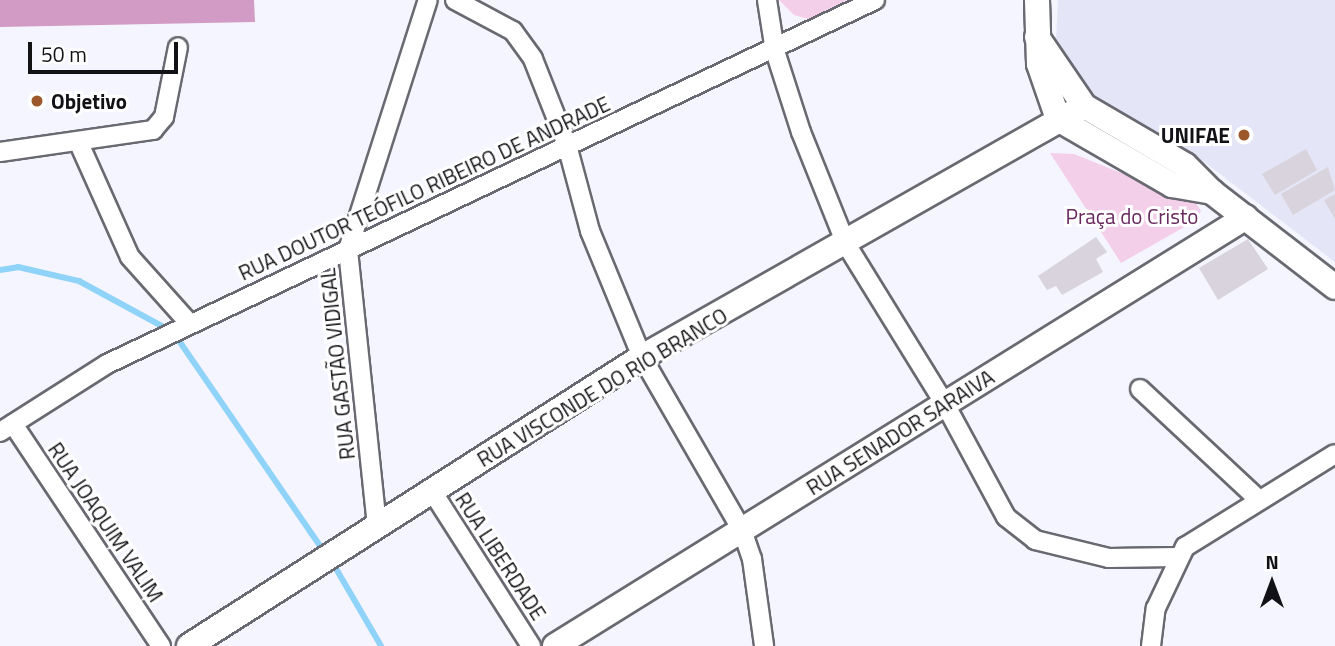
<!DOCTYPE html>
<html>
<head>
<meta charset="utf-8">
<style>
  body { margin:0 }
  #map { position:relative; width:1335px; height:646px; overflow:hidden; background:#f5f5ff; font-family:"Titillium Web",sans-serif }
  div>[style] { position:absolute }
  .built>* { inset:0; background:#e4e5f6 }
  .green>* { inset:0; background:#f4cfea }
  .forest>* { inset:0; background:#d29bc5 }
  .stream>* { height:6px; margin:-3px; padding:0 3px; transform-origin:3px; border-radius:3px; background:#90d3f8 }
  .building>* { inset:0; background:#d8d3dc }
  .roads { filter:drop-shadow(2px 0 #696971) drop-shadow(-2px 0 #696971) drop-shadow(0 2px #696971) drop-shadow(0 -2px #696971) }
  .minor>* { height:18px; margin:-9px; padding:0 9px; transform-origin:9px; border-radius:9px; background:#fff }
  .secondary>* { height:24px; margin:-12px; padding:0 12px; transform-origin:12px; border-radius:12px; background:#fff }
  .dots>* { width:19px; height:19px; translate:-50% -50%; box-sizing:border-box; border:4px solid #fff; border-radius:50% }
  span { translate:-50% -50%; white-space:nowrap; text-align:center; line-height:1.15; -webkit-text-stroke:6px #fff; paint-order:stroke }
  .poi-label { font-size:21px; color:#121216; font-weight:700 }
  .left { translate:0 -50%; text-align:left }
  .right { translate:-100% -50%; text-align:right }
  .street-label { font-size:21px; color:#121216 }
  .park-label { font-size:21px; color:#69285e }
  .north { position:absolute; left:1237px; top:548px; width:70px; height:70px; -webkit-text-stroke:5px #fff; paint-order:stroke; rotate:0deg; font-size:19px; font-weight:700; line-height:28px; text-align:center; color:#121216 }
  .north::after { content:''; display:block; margin:auto; width:24px; height:32px; background:#121216; clip-path:polygon(50% 0,100% 100%,50% 72%,0 100%) }
  .scale { position:absolute; left:28px; top:42px; width:150px; height:32px; box-sizing:border-box; border:4px solid #121216; border-top:0; padding-left:9px; font-size:21px; line-height:24px; white-space:nowrap; color:#121216; -webkit-text-stroke:5px #fff; paint-order:stroke }
</style>
</head>
<body>
<div id="map">
  <div class="built">
    <div style="clip-path:polygon(1058px 0,1335px 0,1335px 262px,1207px 164px,1100px 105px,1066px 62px,1056px 38px)"></div>
  </div>
  <div class="green">
    <div style="clip-path:polygon(779px 0,847px 0,808px 19px,794px 15px)"></div>
    <div style="clip-path:polygon(1050px 153px,1074px 154px,1196px 203px,1201px 211px,1195px 221px,1121px 263px)"></div>
  </div>
  <div class="forest">
    <div style="clip-path:polygon(0 0,254px 0,255px 22px,0 27px)"></div>
  </div>
  <div class="stream">
    <div style="left:0;top:270px;width:18px;rotate:-9deg"></div>
    <div style="left:18px;top:267px;width:63px;rotate:12.9deg"></div>
    <div style="left:79px;top:281px;width:107px;rotate:28.5deg"></div>
    <div style="left:173px;top:332px;width:267px;rotate:55.5deg"></div>
    <div style="left:331px;top:560px;width:99px;rotate:59.8deg"></div>
  </div>
  <div class="building">
    <div style="clip-path:polygon(1306px 149px,1317px 170px,1275px 195px,1262px 174px)"></div>
    <div style="clip-path:polygon(1328px 167px,1335px 190px,1293px 215px,1281px 194px)"></div>
    <div style="clip-path:polygon(1335px 194px,1335px 219px,1324px 200px)"></div>
    <div style="clip-path:polygon(1096px 237px,1107px 252px,1096px 259px,1103px 272px,1062px 295px,1056px 286px,1047px 290px,1038px 276px)"></div>
    <div style="clip-path:polygon(1248px 239px,1268px 269px,1218px 300px,1199px 268px)"></div>
  </div>
  <div class="roads">
    <div class="minor">
      <div style="left:455px;top:0;width:66px;rotate:28.1deg"></div>
      <div style="left:513px;top:31px;width:34px;rotate:54deg"></div>
      <div style="left:533px;top:59px;width:92px;rotate:68.4deg"></div>
      <div style="left:567px;top:145px;width:89px;rotate:75deg"></div>
      <div style="left:590px;top:231px;width:136px;rotate:67.6deg"></div>
      <div style="left:642px;top:357px;width:200px;rotate:60deg"></div>
      <div style="left:742px;top:530px;width:31px;rotate:71deg"></div>
      <div style="left:752px;top:559px;width:88px;rotate:82.1deg"></div>
      <div style="left:767px;top:0;width:52px;rotate:81.1deg"></div>
      <div style="left:775px;top:51px;width:85px;rotate:72.2deg"></div>
      <div style="left:801px;top:132px;width:121px;rotate:68.1deg"></div>
      <div style="left:846px;top:244px;width:188px;rotate:58.3deg"></div>
      <div style="left:945px;top:404px;width:128px;rotate:61.6deg"></div>
      <div style="left:1006px;top:517px;width:37px;rotate:38deg"></div>
      <div style="left:1035px;top:540px;width:76px;rotate:13.7deg"></div>
      <div style="left:1109px;top:558px;width:68px;rotate:-0.8deg"></div>
      <div style="left:78px;top:141px;width:127px;rotate:65.9deg"></div>
      <div style="left:130px;top:257px;width:90px;rotate:48.2deg"></div>
      <div style="left:0;top:152px;width:155px;rotate:-8.2deg"></div>
      <div style="left:153px;top:130px;width:17px;rotate:-50deg"></div>
      <div style="left:164px;top:117px;width:71px;rotate:-78.7deg"></div>
      <div style="left:1140px;top:389px;width:161px;rotate:43deg"></div>
      <div style="left:13px;top:424px;width:267px;rotate:56.3deg"></div>
      <div style="left:0;top:432px;width:127px;rotate:-32.4deg"></div>
      <div style="left:107px;top:364px;width:850px;rotate:-25.36deg"></div>
      <div style="left:432px;top:491px;width:184px;rotate:57.4deg"></div>
      <div style="left:377px;top:526px;width:278px;rotate:-96deg"></div>
      <div style="left:348px;top:250px;width:262px;rotate:-72.3deg"></div>
      <div style="left:1151px;top:646px;width:38px;rotate:-83deg"></div>
      <div style="left:1156px;top:608px;width:68px;rotate:-64.6deg"></div>
      <div style="left:1185px;top:547px;width:176px;rotate:-31.8deg"></div>
    </div>
    <div class="secondary">
      <div style="left:1037px;top:0;width:64px;rotate:88.2deg"></div>
      <div style="left:1039px;top:64px;width:58px;rotate:70.9deg"></div>
      <div style="left:1058px;top:119px;width:132px;rotate:30.1deg"></div>
      <div style="left:1172px;top:185px;width:41px;rotate:9.9deg"></div>
      <div style="left:1037px;top:37px;width:83px;rotate:55.7deg"></div>
      <div style="left:1084px;top:106px;width:117px;rotate:30.3deg"></div>
      <div style="left:1185px;top:165px;width:38px;rotate:45deg"></div>
      <div style="left:1212px;top:192px;width:155px;rotate:37.7deg"></div>
      <div style="left:189px;top:646px;width:537px;rotate:-32.54deg"></div>
      <div style="left:642px;top:357px;width:508px;rotate:-29.59deg"></div>
      <div style="left:555px;top:646px;width:813px;rotate:-31.83deg"></div>
    </div>
  </div>
  <div class="dots">
    <div style="left:37px;top:101px;background:#9c582b"></div>
    <div style="left:1244px;top:135px;background:#9c582b"></div>
  </div>
  <div class="poi-label">
    <span class="left" style="left:51px;top:101px">Objetivo</span>
    <span class="right" style="left:1230px;top:135px">UNIFAE</span>
  </div>
  <div class="street-label">
    <span style="left:424px;top:188px;rotate:-25deg">RUA DOUTOR TEÓFILO RIBEIRO DE ANDRADE</span>
    <span style="left:337px;top:364px;rotate:-96deg">RUA GASTÃO VIDIGAL</span>
    <span style="left:602px;top:387px;rotate:-31deg">RUA VISCONDE DO RIO BRANCO</span>
    <span style="left:900px;top:432px;rotate:-32deg">RUA SENADOR SARAIVA</span>
    <span style="left:106px;top:522px;rotate:56deg">RUA JOAQUIM VALIM</span>
    <span style="left:501px;top:556px;rotate:57deg">RUA LIBERDADE</span>
  </div>
  <div class="park-label">
    <span style="left:1132px;top:216px">Praça do Cristo</span>
  </div>
  <div class="north">N</div>
  <div class="scale">50 m</div>
</div>
</body>
</html>
